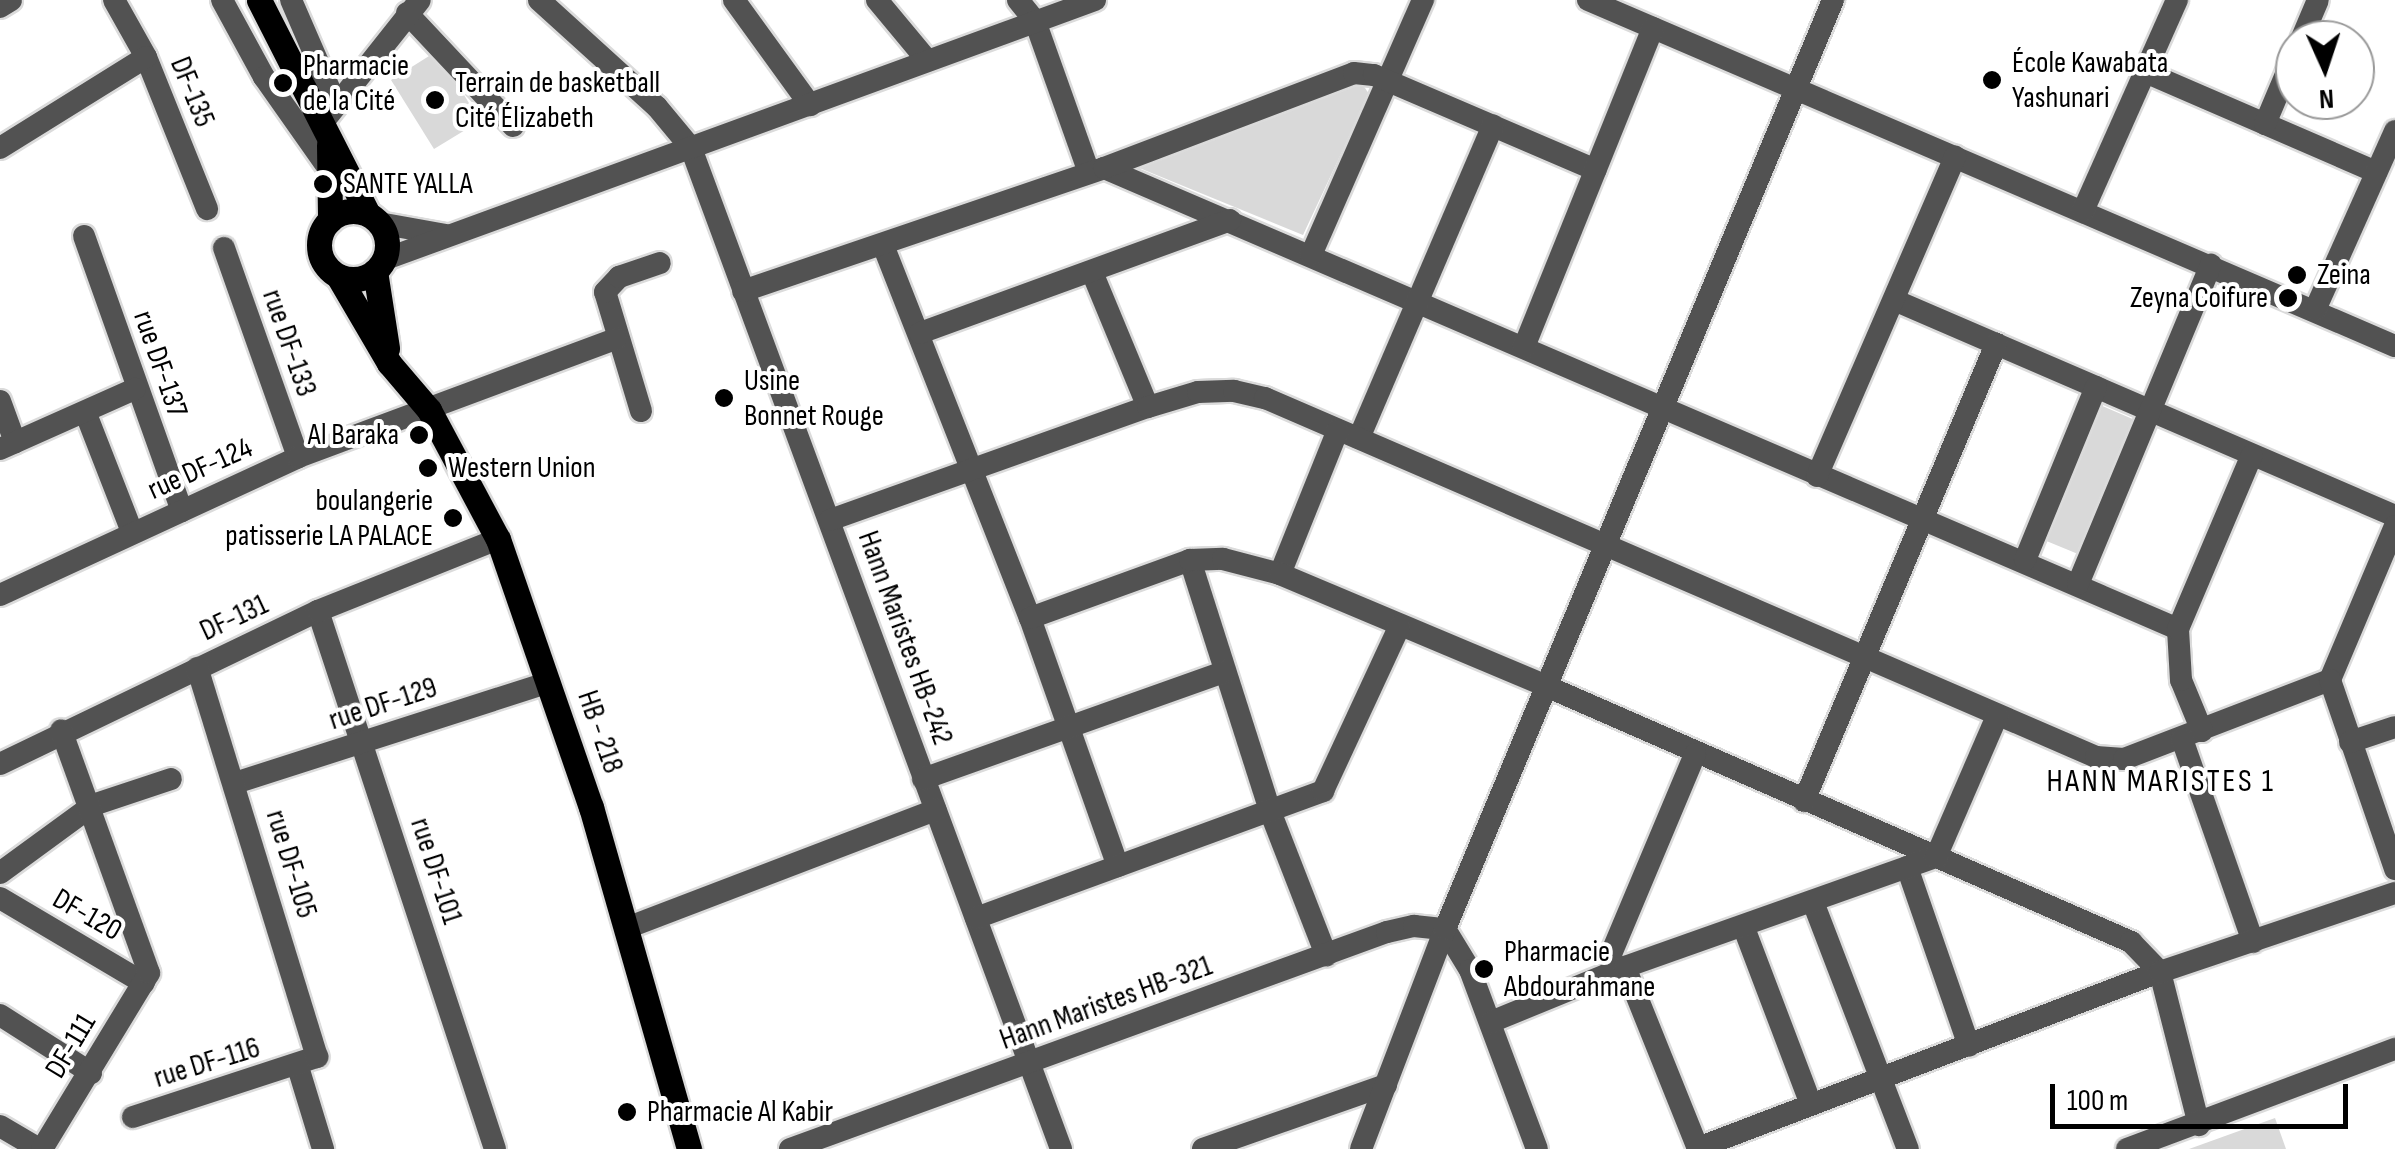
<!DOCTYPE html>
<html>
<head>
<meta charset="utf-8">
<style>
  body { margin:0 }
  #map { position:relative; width:2395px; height:1149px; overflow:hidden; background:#fff; font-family:"Sofia Sans Condensed",sans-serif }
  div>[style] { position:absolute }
  .green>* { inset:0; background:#d9d9d9 }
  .roads { filter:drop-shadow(2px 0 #dbdbdb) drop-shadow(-2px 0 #dbdbdb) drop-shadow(0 2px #dbdbdb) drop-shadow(0 -2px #dbdbdb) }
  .minor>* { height:22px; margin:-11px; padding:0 11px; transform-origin:11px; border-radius:11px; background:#525252 }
  .major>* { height:25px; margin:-12.5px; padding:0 12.5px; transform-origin:12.5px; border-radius:12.5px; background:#000 }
  .major>.ring { margin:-12.5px; padding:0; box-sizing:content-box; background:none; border:25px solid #000; border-radius:50% }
  .dots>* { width:28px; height:28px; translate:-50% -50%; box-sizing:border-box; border:5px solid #fff; border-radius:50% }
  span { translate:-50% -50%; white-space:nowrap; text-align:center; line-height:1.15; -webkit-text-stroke:8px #fff; paint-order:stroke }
  .poi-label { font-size:30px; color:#000 }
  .left { translate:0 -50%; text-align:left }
  .right { translate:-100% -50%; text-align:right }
  .street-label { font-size:30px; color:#000 }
  .neighbourhood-label { font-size:32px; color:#000; letter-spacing:2.5px }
  .north { position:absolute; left:2275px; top:20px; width:100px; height:100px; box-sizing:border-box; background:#fff; border:2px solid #999; border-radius:50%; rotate:177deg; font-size:28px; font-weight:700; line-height:40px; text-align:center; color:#000 }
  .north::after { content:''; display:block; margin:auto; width:35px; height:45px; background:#000; clip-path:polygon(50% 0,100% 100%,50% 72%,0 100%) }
  .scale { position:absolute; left:2050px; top:1084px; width:298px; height:45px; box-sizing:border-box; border:5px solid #000; border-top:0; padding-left:12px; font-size:30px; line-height:35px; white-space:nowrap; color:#000; -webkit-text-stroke:8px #fff; paint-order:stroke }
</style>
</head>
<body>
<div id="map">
  <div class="green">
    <div style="clip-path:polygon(437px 51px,480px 121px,434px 149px,391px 80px)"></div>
    <div style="clip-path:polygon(1361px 82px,1369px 94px,1303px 235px,1132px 165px)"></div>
    <div style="clip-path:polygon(2100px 405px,2135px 420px,2078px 554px,2044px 540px)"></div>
    <div style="clip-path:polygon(2275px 1118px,2286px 1149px,2189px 1149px)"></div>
  </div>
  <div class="roads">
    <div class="minor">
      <div style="left:114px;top:0;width:65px;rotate:60.7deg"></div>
      <div style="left:146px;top:57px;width:164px;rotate:68.1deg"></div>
      <div style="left:222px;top:0;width:88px;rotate:61.4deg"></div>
      <div style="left:264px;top:77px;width:113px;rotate:54.8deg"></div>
      <div style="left:291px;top:0;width:113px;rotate:66.6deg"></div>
      <div style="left:539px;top:0;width:159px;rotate:42.2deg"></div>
      <div style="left:657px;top:107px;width:53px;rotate:50.3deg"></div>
      <div style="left:691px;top:148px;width:1067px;rotate:69.71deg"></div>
      <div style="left:734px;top:0;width:130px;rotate:54.1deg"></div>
      <div style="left:877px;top:0;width:78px;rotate:50.2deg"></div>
      <div style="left:1018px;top:0;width:27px;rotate:51deg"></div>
      <div style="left:1035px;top:21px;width:161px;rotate:70.4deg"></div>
      <div style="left:1588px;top:0;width:878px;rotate:23.21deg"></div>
      <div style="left:0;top:7px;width:13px;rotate:-32deg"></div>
      <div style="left:407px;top:13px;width:155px;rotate:46.8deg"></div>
      <div style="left:2301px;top:40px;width:43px;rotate:-67deg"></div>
      <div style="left:2145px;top:72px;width:252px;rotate:23.4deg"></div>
      <div style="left:324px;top:121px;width:154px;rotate:-51.6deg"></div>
      <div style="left:2265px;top:124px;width:77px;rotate:-67.1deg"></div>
      <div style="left:0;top:148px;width:172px;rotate:-31.9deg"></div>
      <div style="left:1104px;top:168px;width:1169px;rotate:23.23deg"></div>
      <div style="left:2083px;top:211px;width:231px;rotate:-66deg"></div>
      <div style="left:379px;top:223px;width:68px;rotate:10.2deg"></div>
      <div style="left:84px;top:236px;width:292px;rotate:70.4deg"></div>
      <div style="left:883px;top:245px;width:401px;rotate:68.5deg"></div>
      <div style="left:1030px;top:618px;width:263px;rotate:70.5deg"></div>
      <div style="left:224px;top:248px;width:222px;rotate:70.5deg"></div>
      <div style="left:1311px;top:255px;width:279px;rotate:-66.3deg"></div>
      <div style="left:383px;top:260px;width:758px;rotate:-20.06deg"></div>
      <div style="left:1092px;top:272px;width:146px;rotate:67.5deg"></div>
      <div style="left:743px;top:291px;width:381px;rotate:-18.8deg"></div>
      <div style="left:1104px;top:168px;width:267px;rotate:-20.8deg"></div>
      <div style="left:1354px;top:73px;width:20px;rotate:6deg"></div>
      <div style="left:1374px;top:75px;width:241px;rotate:23.2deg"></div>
      <div style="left:1894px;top:300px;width:546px;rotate:23.32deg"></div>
      <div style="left:2315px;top:310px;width:196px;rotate:-65.9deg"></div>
      <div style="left:920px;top:333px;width:330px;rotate:-20deg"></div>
      <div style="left:1524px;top:347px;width:344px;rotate:-68deg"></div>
      <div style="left:0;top:401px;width:44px;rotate:69.9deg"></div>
      <div style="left:641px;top:411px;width:124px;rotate:-106.8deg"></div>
      <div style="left:605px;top:292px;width:21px;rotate:-47deg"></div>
      <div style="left:619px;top:277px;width:43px;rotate:-18.9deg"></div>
      <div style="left:86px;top:414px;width:127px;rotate:68.7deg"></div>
      <div style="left:1359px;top:438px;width:340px;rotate:-66.8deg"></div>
      <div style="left:0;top:449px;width:148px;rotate:-24deg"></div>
      <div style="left:1817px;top:476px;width:348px;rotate:-66.6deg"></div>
      <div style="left:830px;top:520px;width:337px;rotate:-19.6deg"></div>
      <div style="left:1148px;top:407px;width:52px;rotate:-16.7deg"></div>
      <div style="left:1198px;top:392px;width:36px;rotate:-2deg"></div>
      <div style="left:1234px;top:391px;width:32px;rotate:13deg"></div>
      <div style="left:1265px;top:398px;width:905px;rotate:23.36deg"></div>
      <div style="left:2096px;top:757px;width:28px;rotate:4deg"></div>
      <div style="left:2124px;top:759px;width:221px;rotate:-21deg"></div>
      <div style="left:2395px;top:526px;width:167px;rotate:112.9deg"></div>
      <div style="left:2330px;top:680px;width:200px;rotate:71deg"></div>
      <div style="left:1190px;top:560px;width:263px;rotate:72.3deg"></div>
      <div style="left:1270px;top:811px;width:155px;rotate:68.7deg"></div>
      <div style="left:2025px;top:560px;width:187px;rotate:-67.7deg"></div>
      <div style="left:1280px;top:574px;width:155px;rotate:-68.1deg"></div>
      <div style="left:2078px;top:584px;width:346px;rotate:-67.4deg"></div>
      <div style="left:0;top:595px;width:328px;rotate:-24.8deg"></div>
      <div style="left:298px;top:457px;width:339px;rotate:-20.4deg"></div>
      <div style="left:318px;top:611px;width:566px;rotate:71.79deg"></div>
      <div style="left:1030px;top:618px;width:170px;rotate:-19.9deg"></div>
      <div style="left:1190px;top:560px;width:33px;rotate:-2deg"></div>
      <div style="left:1223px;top:559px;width:59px;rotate:14.7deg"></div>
      <div style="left:1280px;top:574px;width:289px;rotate:22.8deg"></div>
      <div style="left:1546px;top:686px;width:639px;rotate:23.63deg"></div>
      <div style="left:2131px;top:942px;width:42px;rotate:46deg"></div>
      <div style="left:2160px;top:972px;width:158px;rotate:75.7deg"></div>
      <div style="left:2202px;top:731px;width:55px;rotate:-112.4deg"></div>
      <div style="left:2181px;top:680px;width:51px;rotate:-93.4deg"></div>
      <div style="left:2178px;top:629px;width:189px;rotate:-67deg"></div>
      <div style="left:2182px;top:739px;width:215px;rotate:70.7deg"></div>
      <div style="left:2350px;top:742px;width:47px;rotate:-18.4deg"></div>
      <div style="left:0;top:764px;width:353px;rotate:-25.7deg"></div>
      <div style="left:318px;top:611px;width:194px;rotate:-21.8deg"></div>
      <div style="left:923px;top:779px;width:319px;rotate:-19.6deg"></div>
      <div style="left:235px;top:783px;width:330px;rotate:-17.8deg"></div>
      <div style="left:1804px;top:801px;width:496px;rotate:-67.2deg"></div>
      <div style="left:1907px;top:867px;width:189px;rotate:70.9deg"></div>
      <div style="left:0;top:873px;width:115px;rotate:-36.2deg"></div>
      <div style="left:93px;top:805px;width:82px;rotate:-18.4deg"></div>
      <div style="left:0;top:898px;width:167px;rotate:30.6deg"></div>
      <div style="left:1813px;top:902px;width:265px;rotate:69deg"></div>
      <div style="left:976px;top:918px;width:370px;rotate:-20.1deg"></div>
      <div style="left:1323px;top:791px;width:181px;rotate:-65.1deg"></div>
      <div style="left:629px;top:927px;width:328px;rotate:-20.9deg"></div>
      <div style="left:1744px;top:928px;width:188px;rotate:69.2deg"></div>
      <div style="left:1445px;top:929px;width:48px;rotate:58.6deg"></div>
      <div style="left:1470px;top:970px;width:191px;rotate:69.5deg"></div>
      <div style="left:1625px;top:967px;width:196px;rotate:68.1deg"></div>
      <div style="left:1612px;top:972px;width:18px;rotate:-93deg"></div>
      <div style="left:1611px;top:954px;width:217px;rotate:-67.2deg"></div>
      <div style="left:0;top:1015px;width:108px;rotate:32.5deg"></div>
      <div style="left:1491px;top:1022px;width:145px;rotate:-22.3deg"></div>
      <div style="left:1625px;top:967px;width:330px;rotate:-19.5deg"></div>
      <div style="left:1936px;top:857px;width:154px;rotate:-66.6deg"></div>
      <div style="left:298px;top:1067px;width:86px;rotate:73deg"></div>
      <div style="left:133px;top:1117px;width:194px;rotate:-18.1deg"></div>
      <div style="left:317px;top:1057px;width:407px;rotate:-107.1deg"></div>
      <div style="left:0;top:1126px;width:45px;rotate:30.5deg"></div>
      <div style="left:1698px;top:1148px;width:494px;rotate:-20.9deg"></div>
      <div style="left:2160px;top:972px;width:248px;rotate:-18.6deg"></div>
      <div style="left:42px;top:1149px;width:206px;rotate:-58.7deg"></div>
      <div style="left:149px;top:973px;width:258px;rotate:-109.9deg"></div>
      <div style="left:790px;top:1149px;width:635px;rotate:-19.98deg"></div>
      <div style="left:1387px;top:932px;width:28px;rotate:-13deg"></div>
      <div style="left:1414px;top:926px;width:31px;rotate:6deg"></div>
      <div style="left:1203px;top:1149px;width:194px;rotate:-19.3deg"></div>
      <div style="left:1361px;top:1149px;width:235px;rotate:-69.1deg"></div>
      <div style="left:1445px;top:929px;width:1007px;rotate:-67.33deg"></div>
      <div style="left:2127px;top:1149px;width:286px;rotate:-20.5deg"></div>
    </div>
    <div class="major">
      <div style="left:259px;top:0;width:240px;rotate:63deg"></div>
      <div style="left:329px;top:145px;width:75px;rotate:89.2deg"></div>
      <div class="ring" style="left:319px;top:211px;width:43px;height:43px"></div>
      <div style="left:375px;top:271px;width:78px;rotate:81.1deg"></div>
      <div style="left:338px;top:276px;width:101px;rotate:59.6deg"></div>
      <div style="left:389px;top:363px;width:62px;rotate:49.6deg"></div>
      <div style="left:429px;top:410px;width:146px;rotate:61.9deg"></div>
      <div style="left:498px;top:539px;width:284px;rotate:70.9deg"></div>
      <div style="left:591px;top:807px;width:356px;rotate:74deg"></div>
    </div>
  </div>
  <div class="dots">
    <div style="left:1992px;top:80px;background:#000"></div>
    <div style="left:283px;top:83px;background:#000"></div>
    <div style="left:435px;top:100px;background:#000"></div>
    <div style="left:323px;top:184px;background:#000"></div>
    <div style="left:2297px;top:275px;background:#000"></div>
    <div style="left:2288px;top:298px;background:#000"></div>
    <div style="left:724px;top:398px;background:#000"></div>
    <div style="left:419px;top:435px;background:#000"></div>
    <div style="left:428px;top:468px;background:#000"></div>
    <div style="left:453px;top:518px;background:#000"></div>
    <div style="left:1484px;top:969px;background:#000"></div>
    <div style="left:627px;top:1112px;background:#000"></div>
  </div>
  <div class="poi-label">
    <span class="left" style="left:2012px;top:80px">École Kawabata<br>Yashunari</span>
    <span class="left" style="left:303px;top:83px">Pharmacie<br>de la Cité</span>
    <span class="left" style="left:455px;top:100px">Terrain de basketball<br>Cité Élizabeth</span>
    <span class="left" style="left:343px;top:184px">SANTE YALLA</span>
    <span class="left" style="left:2317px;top:275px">Zeina</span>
    <span class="right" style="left:2268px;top:298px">Zeyna Coifure</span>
    <span class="left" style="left:744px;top:398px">Usine<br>Bonnet Rouge</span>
    <span class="right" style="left:399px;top:435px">Al Baraka</span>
    <span class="left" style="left:448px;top:468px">Western Union</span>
    <span class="right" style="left:433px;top:518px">boulangerie<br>patisserie LA PALACE</span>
    <span class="left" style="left:1504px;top:969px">Pharmacie<br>Abdourahmane</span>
    <span class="left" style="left:647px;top:1112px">Pharmacie Al Kabir</span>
  </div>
  <div class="street-label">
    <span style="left:192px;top:92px;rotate:68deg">DF-135</span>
    <span style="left:289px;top:343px;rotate:71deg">rue DF-133</span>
    <span style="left:160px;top:364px;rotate:71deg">rue DF-137</span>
    <span style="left:200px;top:469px;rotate:-24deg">rue DF-124</span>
    <span style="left:234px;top:618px;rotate:-25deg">DF-131</span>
    <span style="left:905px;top:638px;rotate:70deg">Hann Maristes HB-242</span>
    <span style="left:383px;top:704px;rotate:-18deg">rue DF-129</span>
    <span style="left:600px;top:732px;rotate:71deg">HB - 218</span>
    <span style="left:291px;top:864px;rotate:73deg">rue DF-105</span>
    <span style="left:436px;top:871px;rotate:72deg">rue DF-101</span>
    <span style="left:87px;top:915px;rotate:30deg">DF-120</span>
    <span style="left:1106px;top:1003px;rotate:-20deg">Hann Maristes HB-321</span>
    <span style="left:71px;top:1046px;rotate:-59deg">DF-111</span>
    <span style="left:207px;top:1063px;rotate:-17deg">rue DF-116</span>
  </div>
  <div class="neighbourhood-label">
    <span style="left:2161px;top:782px">HANN MARISTES 1</span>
  </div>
  <div class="north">N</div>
  <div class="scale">100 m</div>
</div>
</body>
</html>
